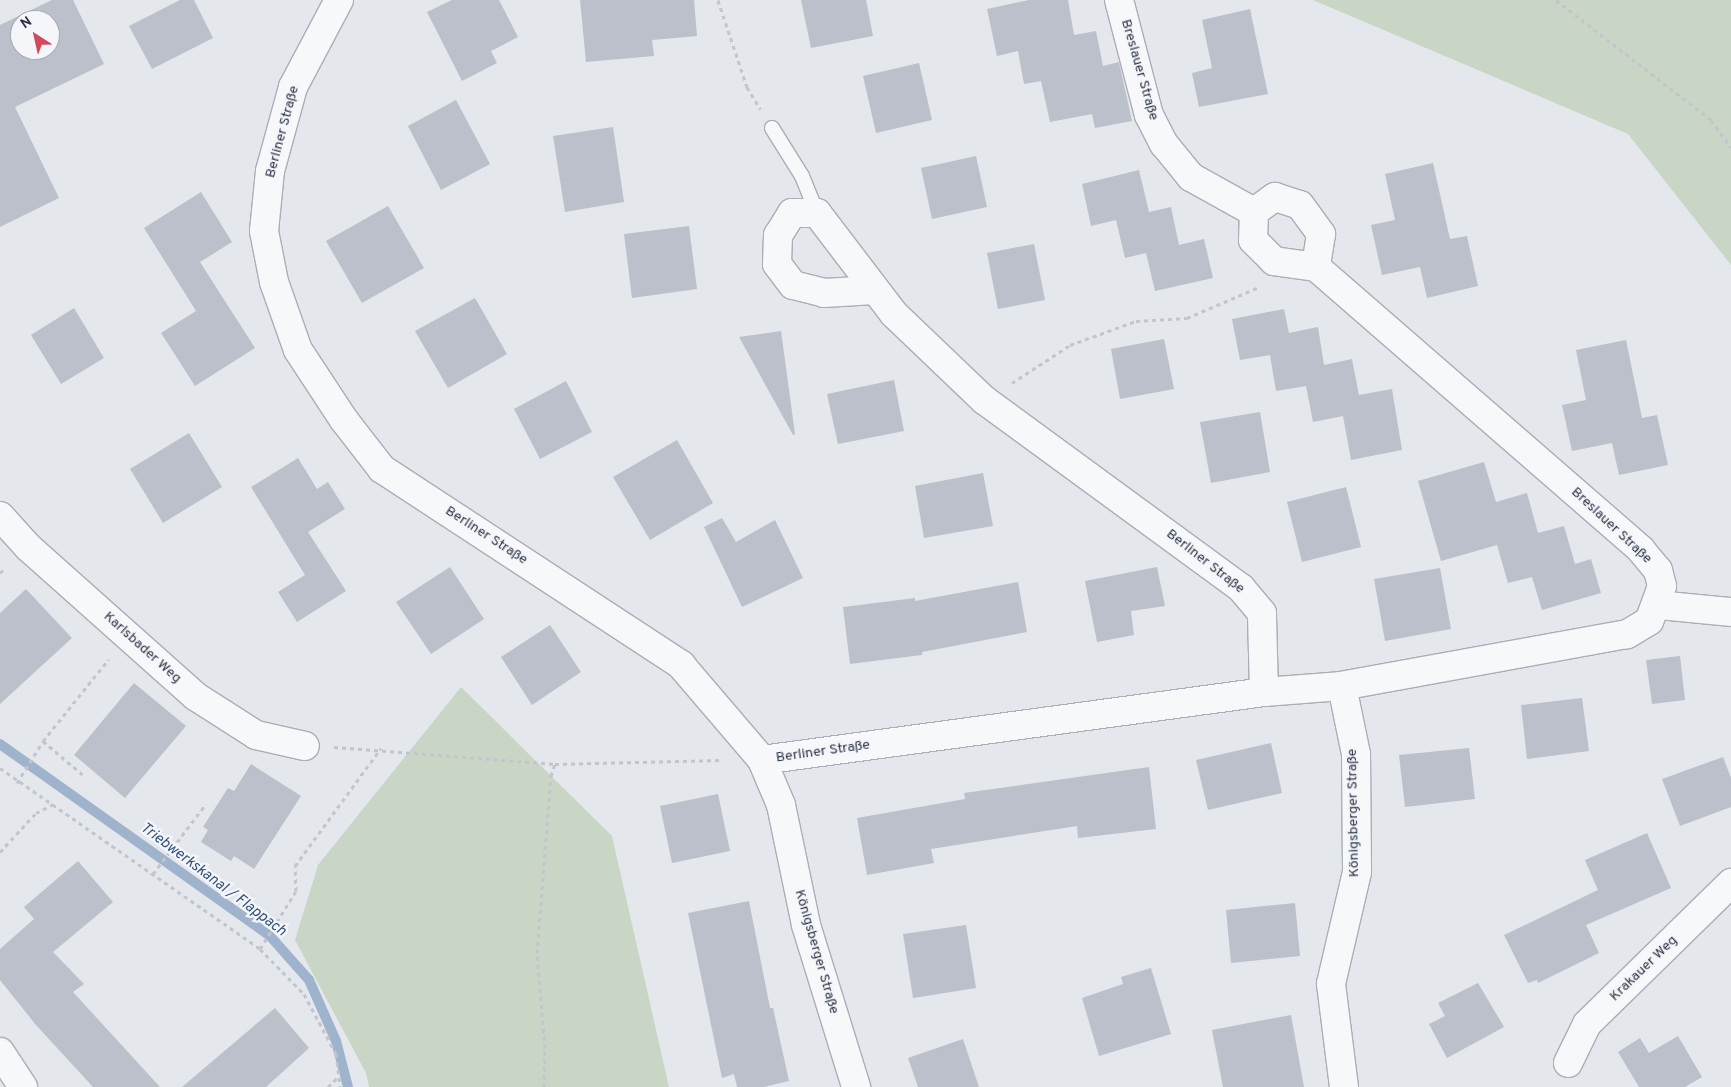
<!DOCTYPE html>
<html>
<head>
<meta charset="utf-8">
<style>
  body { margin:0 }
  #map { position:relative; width:1731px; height:1087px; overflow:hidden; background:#e4e7ec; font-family:Overpass,sans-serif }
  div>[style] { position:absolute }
  .green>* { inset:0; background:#c9d6c5 }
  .stream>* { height:10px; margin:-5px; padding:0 5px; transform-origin:5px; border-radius:5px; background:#9fb4cc }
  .building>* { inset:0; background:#bbc0ca }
  .path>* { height:3px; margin-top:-1.5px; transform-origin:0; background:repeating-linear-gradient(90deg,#c2c5cb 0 4px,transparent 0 8px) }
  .roads { filter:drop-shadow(1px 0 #a9aeb7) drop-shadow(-1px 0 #a9aeb7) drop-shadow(0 1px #a9aeb7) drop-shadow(0 -1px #a9aeb7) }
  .lane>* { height:14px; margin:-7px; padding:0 7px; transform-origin:7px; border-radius:7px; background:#f7f8fa }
  .street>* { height:28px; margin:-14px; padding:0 14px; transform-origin:14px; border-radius:14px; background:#f7f8fa }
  span { translate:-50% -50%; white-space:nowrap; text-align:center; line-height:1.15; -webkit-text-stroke:4.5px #f4f6f9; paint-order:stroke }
  .street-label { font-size:14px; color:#2b3445 }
  .water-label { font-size:15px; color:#34527a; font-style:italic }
  .north { position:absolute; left:10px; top:10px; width:50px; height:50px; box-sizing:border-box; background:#f4f6f9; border:1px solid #a4a8b1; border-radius:50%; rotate:325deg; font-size:14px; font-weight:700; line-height:20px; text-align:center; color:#2b3445 }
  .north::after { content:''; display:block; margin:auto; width:18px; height:22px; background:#d1495b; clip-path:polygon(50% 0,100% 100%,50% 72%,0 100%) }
</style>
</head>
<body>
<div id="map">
  <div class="green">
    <div style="clip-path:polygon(1313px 0,1731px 0,1731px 265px,1628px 134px)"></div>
    <div style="clip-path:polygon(461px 687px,612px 836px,669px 1087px,369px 1087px,366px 1073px,295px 940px,318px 865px)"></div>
  </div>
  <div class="stream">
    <div style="left:0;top:744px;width:331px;rotate:35.4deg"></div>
    <div style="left:270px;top:936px;width:59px;rotate:48.4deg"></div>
    <div style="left:309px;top:980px;width:67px;rotate:66.1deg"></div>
    <div style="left:336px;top:1041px;width:48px;rotate:75.4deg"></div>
  </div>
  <div class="building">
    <div style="clip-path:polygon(evenodd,52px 0,73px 0,104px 64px,15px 107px,59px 198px,0 227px,0 25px,52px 0,20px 20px,50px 20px,50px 50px,20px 50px,20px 20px)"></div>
    <div style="clip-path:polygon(180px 0,194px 0,213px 38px,152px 69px,129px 26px)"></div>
    <div style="clip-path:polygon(452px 0,499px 0,518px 37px,491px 51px,497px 63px,462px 81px,427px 12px)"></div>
    <div style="clip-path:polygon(580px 0,694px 0,697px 36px,652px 40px,654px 56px,586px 62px)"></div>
    <div style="clip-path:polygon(801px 0,866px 0,873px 36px,811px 48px)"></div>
    <div style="clip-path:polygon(1029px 0,1068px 0,1074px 35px,1096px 31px,1103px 66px,1119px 62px,1132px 121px,1095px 128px,1092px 114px,1050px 122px,1041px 81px,1024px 84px,1018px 51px,997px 56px,987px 9px)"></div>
    <div style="clip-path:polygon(1250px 9px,1268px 94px,1199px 107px,1192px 73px,1212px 68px,1202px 20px)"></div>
    <div style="clip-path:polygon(919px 63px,932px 120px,876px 133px,863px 76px)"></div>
    <div style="clip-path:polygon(456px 100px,490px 164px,441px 190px,408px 126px)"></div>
    <div style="clip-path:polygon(613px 127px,624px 202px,565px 212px,553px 136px)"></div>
    <div style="clip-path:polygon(976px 156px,987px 207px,932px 219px,921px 168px)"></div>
    <div style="clip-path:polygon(1433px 163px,1450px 239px,1467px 236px,1478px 286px,1427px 298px,1420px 267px,1382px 275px,1371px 225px,1395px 220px,1385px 174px)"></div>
    <div style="clip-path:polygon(1139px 170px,1149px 212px,1171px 207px,1179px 245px,1204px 239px,1213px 278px,1155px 291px,1146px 253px,1125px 258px,1116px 220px,1091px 226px,1082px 184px)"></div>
    <div style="clip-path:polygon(201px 192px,232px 242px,200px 262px,255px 348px,195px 386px,161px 333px,196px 311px,144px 228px)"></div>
    <div style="clip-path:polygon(388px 206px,424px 268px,362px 303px,326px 241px)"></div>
    <div style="clip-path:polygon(689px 226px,697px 289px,632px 298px,624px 234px)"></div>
    <div style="clip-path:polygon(1034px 244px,1045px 300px,998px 309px,987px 253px)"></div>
    <div style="clip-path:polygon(475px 298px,507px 354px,448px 388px,415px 331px)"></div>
    <div style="clip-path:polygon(74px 308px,104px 358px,61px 384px,31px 335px)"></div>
    <div style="clip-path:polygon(1284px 309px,1289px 333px,1318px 327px,1324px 365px,1352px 359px,1359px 395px,1392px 389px,1402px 450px,1351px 460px,1343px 416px,1313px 422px,1306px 386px,1276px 391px,1270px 355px,1240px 360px,1232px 319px)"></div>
    <div style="clip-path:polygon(781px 331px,795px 434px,793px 435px,739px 337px)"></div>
    <div style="clip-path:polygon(1164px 339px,1174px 389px,1120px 399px,1111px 349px)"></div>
    <div style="clip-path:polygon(1626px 340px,1642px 418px,1657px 415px,1668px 465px,1619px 475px,1612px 443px,1572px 451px,1562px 405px,1586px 400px,1576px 350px)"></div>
    <div style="clip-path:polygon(894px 380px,904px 431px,838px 444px,827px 394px)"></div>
    <div style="clip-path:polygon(566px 381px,592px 432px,540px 459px,514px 409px)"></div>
    <div style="clip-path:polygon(1260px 412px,1270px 472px,1211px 483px,1200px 422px)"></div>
    <div style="clip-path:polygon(189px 433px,222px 487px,163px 523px,130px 469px)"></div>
    <div style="clip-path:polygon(677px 440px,713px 503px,650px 540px,613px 477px)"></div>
    <div style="clip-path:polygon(298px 458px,317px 489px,328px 482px,345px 509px,308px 532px,346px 591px,297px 622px,278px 592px,305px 575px,251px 487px)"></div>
    <div style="clip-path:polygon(1484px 462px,1496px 502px,1527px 493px,1538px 533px,1564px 526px,1575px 564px,1591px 559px,1601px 593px,1542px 610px,1532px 577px,1508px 583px,1497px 545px,1441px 561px,1418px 481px)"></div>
    <div style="clip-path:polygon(983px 473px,993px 526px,924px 538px,915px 486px)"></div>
    <div style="clip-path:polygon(1346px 487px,1361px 547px,1302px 562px,1287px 502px)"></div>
    <div style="clip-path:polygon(722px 518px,736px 542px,775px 520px,803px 578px,742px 607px,704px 527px)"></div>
    <div style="clip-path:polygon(450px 567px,484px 619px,431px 654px,396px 602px)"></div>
    <div style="clip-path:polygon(1157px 567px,1165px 606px,1131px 611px,1134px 635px,1097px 642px,1085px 581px)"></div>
    <div style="clip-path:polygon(1440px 568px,1451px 629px,1385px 641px,1374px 579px)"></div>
    <div style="clip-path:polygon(1018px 582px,1027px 632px,922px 652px,922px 655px,850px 664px,843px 607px,915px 598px,915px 601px)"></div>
    <div style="clip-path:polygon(26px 589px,72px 638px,0 704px,0 613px)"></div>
    <div style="clip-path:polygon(550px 625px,581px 672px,532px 705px,501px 657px)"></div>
    <div style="clip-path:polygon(1680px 656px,1685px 700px,1652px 704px,1646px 660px)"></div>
    <div style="clip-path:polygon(134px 683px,186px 726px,125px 798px,74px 755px)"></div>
    <div style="clip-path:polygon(1582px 698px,1589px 751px,1527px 759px,1521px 705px)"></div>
    <div style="clip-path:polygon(1271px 743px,1282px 793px,1208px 810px,1196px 760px)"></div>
    <div style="clip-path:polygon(1469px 748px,1475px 799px,1405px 807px,1399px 755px)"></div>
    <div style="clip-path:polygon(1723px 757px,1731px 778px,1731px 807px,1680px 826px,1662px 779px)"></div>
    <div style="clip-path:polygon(251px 764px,301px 796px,254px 869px,234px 856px,231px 861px,201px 842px,208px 830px,203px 827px,228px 788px,234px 791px)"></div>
    <div style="clip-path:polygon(1149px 767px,1156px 829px,1078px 838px,1077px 826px,931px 849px,934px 863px,867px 875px,857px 818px,965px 799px,964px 793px)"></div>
    <div style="clip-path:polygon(718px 794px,730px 851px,672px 863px,660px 806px)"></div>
    <div style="clip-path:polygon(1647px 833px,1671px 888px,1586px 925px,1599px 953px,1538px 983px,1537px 980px,1528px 983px,1504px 935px,1598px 890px,1585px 860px)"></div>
    <div style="clip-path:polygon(78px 861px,113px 902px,53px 952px,84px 984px,73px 992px,160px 1087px,93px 1087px,36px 1025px,0 980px,0 949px,34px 919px,24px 907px)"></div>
    <div style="clip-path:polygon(749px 901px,770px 1008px,773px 1008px,789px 1081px,764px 1087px,737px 1087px,734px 1074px,722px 1078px,688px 913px)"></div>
    <div style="clip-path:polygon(1295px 903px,1300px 956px,1231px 963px,1226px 910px)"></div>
    <div style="clip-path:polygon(966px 925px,976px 988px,913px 998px,903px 934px)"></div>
    <div style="clip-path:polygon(1151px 968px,1171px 1034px,1099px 1056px,1082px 998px,1123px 984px,1121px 977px)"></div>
    <div style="clip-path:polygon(1478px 983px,1504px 1027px,1447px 1058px,1429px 1024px,1445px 1016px,1438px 1003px)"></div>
    <div style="clip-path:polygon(275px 1008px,309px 1048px,266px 1087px,182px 1087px)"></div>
    <div style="clip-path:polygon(1291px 1015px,1304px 1087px,1223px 1087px,1212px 1030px)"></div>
    <div style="clip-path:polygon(1678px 1036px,1702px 1077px,1685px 1087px,1639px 1087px,1618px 1052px,1640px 1038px,1649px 1053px)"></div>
    <div style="clip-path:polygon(963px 1039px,979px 1087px,918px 1087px,908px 1058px)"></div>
  </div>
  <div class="path">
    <div style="left:718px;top:0;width:92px;rotate:71.6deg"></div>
    <div style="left:747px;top:87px;width:26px;rotate:59deg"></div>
    <div style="left:1556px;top:0;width:196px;rotate:37.7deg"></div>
    <div style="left:1711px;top:120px;width:34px;rotate:54deg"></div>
    <div style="left:1012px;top:383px;width:69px;rotate:-33.2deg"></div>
    <div style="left:1070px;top:345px;width:70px;rotate:-20deg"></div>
    <div style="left:1136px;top:321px;width:51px;rotate:-3.4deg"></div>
    <div style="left:1187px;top:318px;width:78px;rotate:-23.3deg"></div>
    <div style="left:0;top:573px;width:7px;rotate:-45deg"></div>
    <div style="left:43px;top:741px;width:52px;rotate:40.4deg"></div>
    <div style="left:334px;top:747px;width:222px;rotate:4.4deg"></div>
    <div style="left:555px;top:764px;width:167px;rotate:-1.4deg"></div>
    <div style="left:0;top:768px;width:317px;rotate:34.8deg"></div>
    <div style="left:260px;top:949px;width:63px;rotate:45.6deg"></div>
    <div style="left:304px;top:994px;width:68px;rotate:61.9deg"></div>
    <div style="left:336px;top:1054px;width:33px;rotate:83deg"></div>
    <div style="left:17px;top:783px;width:49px;rotate:-58.2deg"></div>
    <div style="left:43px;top:741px;width:105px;rotate:-51.2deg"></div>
    <div style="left:0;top:852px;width:53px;rotate:-47.3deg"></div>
    <div style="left:36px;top:813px;width:20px;rotate:-27deg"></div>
    <div style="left:153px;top:874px;width:86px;rotate:-53deg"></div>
    <div style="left:260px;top:949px;width:68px;rotate:-58.2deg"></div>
    <div style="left:296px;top:891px;width:25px;rotate:-92deg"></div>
    <div style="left:295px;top:866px;width:146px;rotate:-53.9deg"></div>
    <div style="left:328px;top:1087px;width:13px;rotate:-45deg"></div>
    <div style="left:544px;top:1087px;width:39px;rotate:-89deg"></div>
    <div style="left:545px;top:1048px;width:95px;rotate:-94.8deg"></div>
    <div style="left:537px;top:953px;width:178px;rotate:-85.5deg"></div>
    <div style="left:551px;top:776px;width:13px;rotate:-72deg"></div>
  </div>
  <div class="roads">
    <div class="lane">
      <div style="left:772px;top:128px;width:57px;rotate:58deg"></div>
      <div style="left:802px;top:176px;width:40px;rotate:68deg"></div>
    </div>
    <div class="street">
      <div style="left:339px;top:0;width:98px;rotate:117.9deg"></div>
      <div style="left:293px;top:87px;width:87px;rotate:105.3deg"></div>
      <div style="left:270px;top:171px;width:60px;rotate:95.7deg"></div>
      <div style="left:264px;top:231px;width:52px;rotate:78.9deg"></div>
      <div style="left:274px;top:282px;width:72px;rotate:70.6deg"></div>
      <div style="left:298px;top:350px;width:84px;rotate:56.7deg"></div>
      <div style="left:344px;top:420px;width:62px;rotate:52.2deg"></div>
      <div style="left:382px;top:469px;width:358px;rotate:33.2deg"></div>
      <div style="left:681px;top:665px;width:125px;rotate:49.5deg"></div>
      <div style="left:762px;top:760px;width:507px;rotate:-7.71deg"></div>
      <div style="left:1264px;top:692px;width:79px;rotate:-91.5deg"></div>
      <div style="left:1262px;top:613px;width:33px;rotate:-130deg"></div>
      <div style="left:1241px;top:588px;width:318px;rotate:-143.8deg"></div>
      <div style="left:984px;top:400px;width:124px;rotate:-136.3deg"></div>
      <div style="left:894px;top:314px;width:127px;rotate:-127.3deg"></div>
      <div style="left:817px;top:213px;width:25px;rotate:180deg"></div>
      <div style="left:792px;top:213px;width:26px;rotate:122deg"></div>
      <div style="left:778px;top:235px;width:29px;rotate:92deg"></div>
      <div style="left:777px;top:264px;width:26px;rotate:53deg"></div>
      <div style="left:793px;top:285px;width:32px;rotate:14deg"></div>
      <div style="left:824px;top:293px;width:51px;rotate:-3.4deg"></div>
      <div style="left:1119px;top:0;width:119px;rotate:75.4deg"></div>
      <div style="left:1149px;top:115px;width:33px;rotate:63deg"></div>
      <div style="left:1164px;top:144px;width:43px;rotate:50.7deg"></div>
      <div style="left:1191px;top:177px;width:72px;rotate:29.1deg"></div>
      <div style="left:1254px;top:212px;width:26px;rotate:-36deg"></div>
      <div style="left:1275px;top:197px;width:26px;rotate:18deg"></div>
      <div style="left:1300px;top:205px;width:36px;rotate:54deg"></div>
      <div style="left:1321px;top:234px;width:33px;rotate:99deg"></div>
      <div style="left:1316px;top:267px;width:431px;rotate:41deg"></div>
      <div style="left:1641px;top:550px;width:26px;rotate:50deg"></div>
      <div style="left:1658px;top:570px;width:16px;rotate:76deg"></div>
      <div style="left:1662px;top:586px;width:37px;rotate:110deg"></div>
      <div style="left:1649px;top:621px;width:26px;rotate:149deg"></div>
      <div style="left:1627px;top:634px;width:290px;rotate:169.7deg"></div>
      <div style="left:1342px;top:686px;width:78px;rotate:175.6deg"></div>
      <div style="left:1254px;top:212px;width:28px;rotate:92deg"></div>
      <div style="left:1253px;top:240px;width:30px;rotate:45deg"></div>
      <div style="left:1274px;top:261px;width:42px;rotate:8.1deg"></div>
      <div style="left:0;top:516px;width:42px;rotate:47.9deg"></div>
      <div style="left:28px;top:547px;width:224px;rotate:41.7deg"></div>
      <div style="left:195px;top:696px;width:72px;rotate:32.6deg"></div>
      <div style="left:256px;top:735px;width:50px;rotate:12.7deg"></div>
      <div style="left:1658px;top:605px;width:73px;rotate:5.5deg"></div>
      <div style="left:1342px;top:686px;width:69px;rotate:78.4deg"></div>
      <div style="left:1356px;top:754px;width:118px;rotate:89.5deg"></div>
      <div style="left:1357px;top:872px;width:115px;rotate:103.1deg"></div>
      <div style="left:1331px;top:984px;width:104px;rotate:82.8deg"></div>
      <div style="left:762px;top:760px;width:49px;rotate:67.1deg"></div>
      <div style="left:781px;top:805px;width:123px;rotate:78.2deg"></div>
      <div style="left:806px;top:925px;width:170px;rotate:72.8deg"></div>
      <div style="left:0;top:1052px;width:42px;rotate:56.7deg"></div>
      <div style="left:1568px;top:1063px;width:43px;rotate:-64deg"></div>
      <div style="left:1587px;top:1024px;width:202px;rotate:-44.4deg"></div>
    </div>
  </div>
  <div class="street-label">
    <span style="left:1139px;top:70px;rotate:74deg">Breslauer Straße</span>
    <span style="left:283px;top:132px;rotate:-75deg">Berliner Straße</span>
    <span style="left:1611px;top:526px;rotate:43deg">Breslauer Straße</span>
    <span style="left:486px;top:536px;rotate:33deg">Berliner Straße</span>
    <span style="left:1205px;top:562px;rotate:38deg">Berliner Straße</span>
    <span style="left:142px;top:648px;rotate:42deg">Karlsbader Weg</span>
    <span style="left:823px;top:752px;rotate:-8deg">Berliner Straße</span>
    <span style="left:1354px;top:813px;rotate:-91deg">Königsberger Straße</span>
    <span style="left:816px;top:952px;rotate:74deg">Königsberger Straße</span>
    <span style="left:1644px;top:969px;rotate:-44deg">Krakauer Weg</span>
  </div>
  <div class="water-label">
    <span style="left:213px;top:880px;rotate:37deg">Triebwerkskanal / Flappach</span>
  </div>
  <div class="north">N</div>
</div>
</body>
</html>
